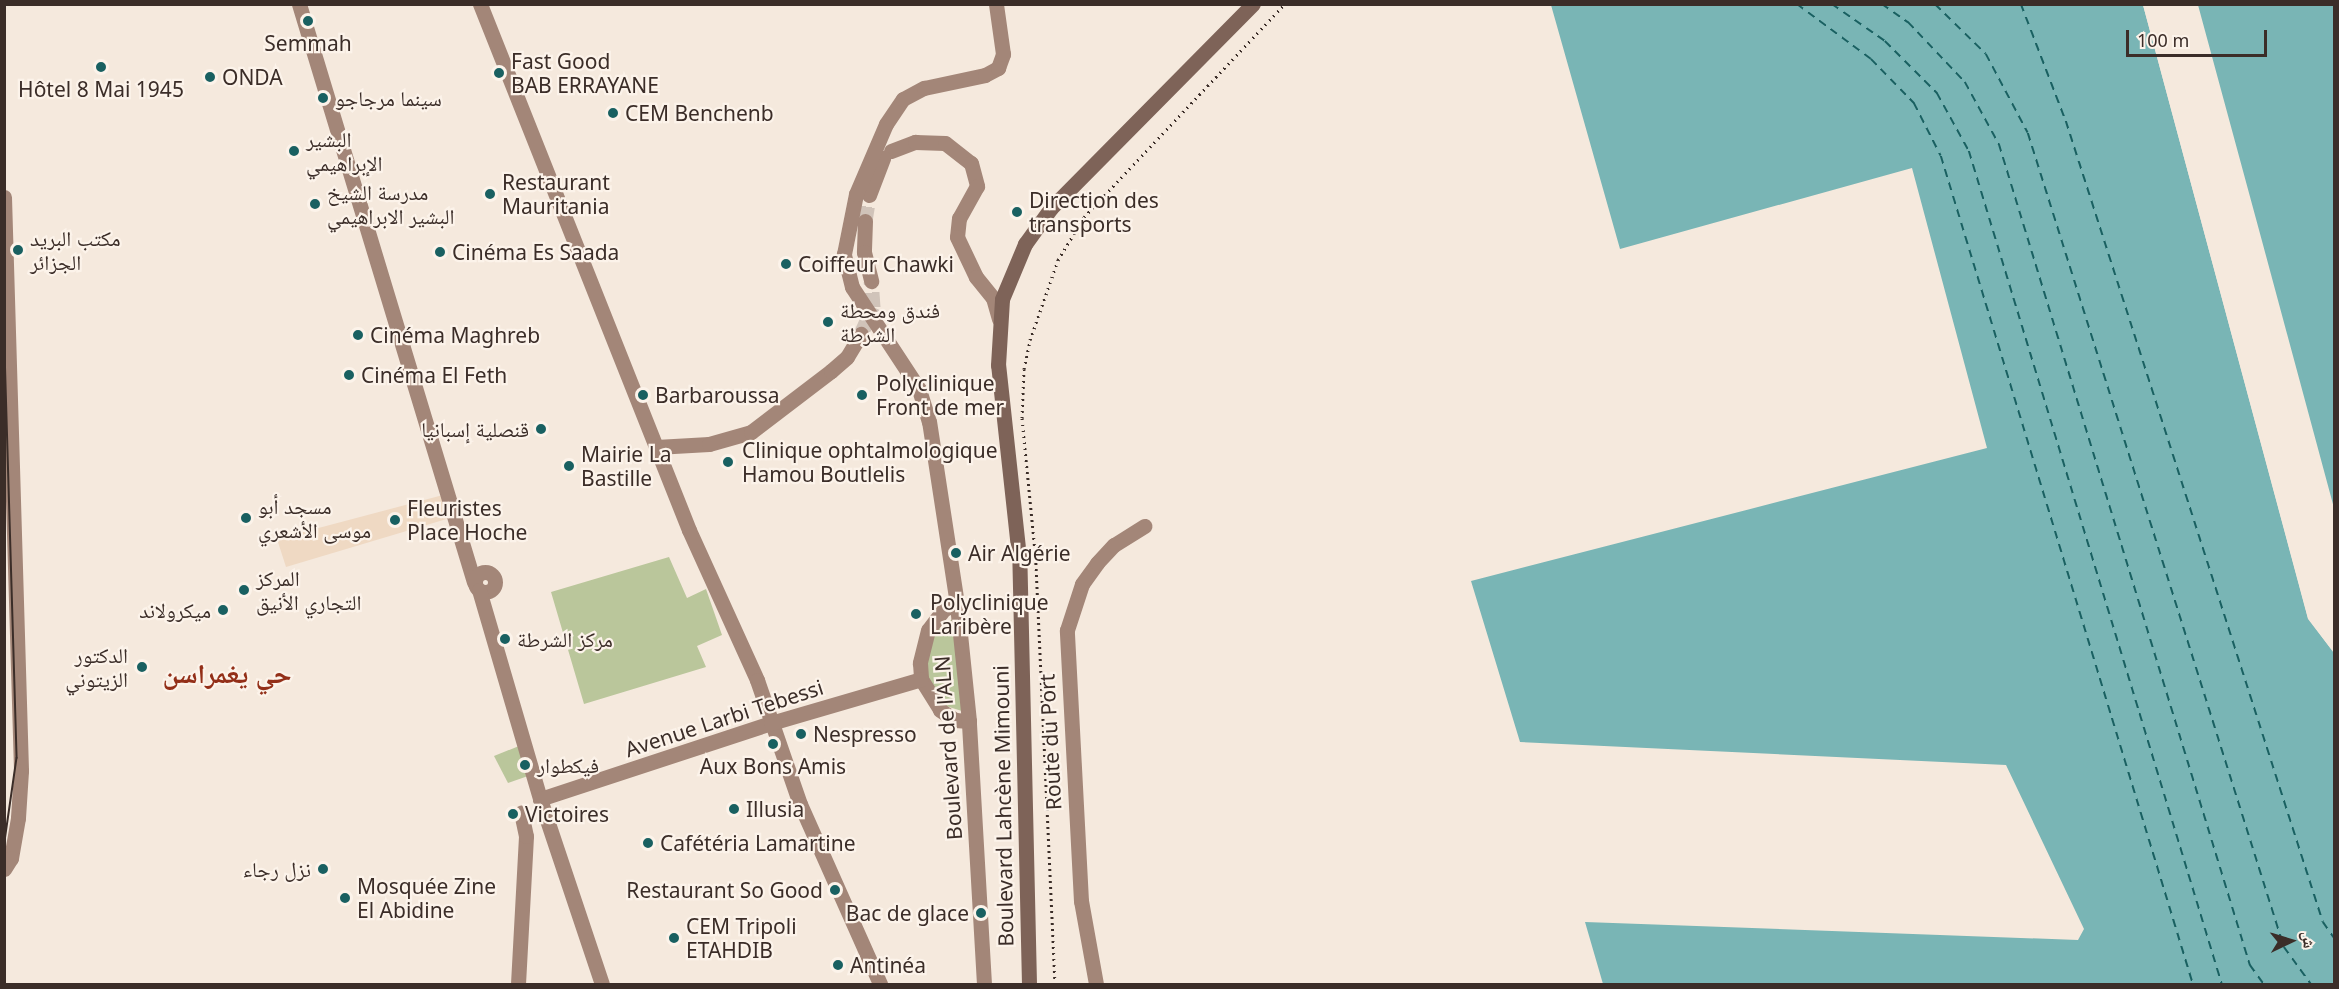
<!DOCTYPE html>
<html>
<head>
<meta charset="utf-8">
<style>
  body { margin:0 }
  #map { position:relative; width:2339px; height:989px; overflow:hidden; background:#f5e9dd; font-family:"Noto Sans","Noto Naskh Arabic",sans-serif }
  div>[style] { position:absolute }
  .green>* { inset:0; background:#bac69b }
  .plaza>* { inset:0; background:#efd9c3 }
  .water>* { inset:0; background:#79b5b5 }
  .pier>* { inset:0; background:#f5e9dd }
  .ferry>* { height:1.5px; margin-top:-0.75px; transform-origin:0; background:repeating-linear-gradient(90deg,#196061 0 8px,transparent 0 14px) }
  .secondary-tunnel>* { height:15px; margin-top:-7.5px; transform-origin:0; background:repeating-linear-gradient(90deg,#d0c3b9 0 15px,transparent 0 23px) }
  .secondary>* { height:15px; margin:-7.5px; padding:0 7.5px; transform-origin:7.5px; border-radius:7.5px; background:#a38678 }
  .secondary>.ring { margin:-7.5px; padding:0; box-sizing:content-box; background:none; border:15px solid #a38678; border-radius:50% }
  .primary>* { height:15px; margin:-7.5px; padding:0 7.5px; transform-origin:7.5px; border-radius:7.5px; background:#7e6358 }
  .tram>* { height:1.5px; margin:-0.75px; padding:0 0.75px; transform-origin:0.75px; border-radius:0.75px; background:#3b2d28 }
  .rail>* { height:3px; margin-top:-1.5px; transform-origin:0; background:repeating-linear-gradient(90deg,#3b2d28 0 1.5px,transparent 0 6px) }
  .dots>* { width:16px; height:16px; translate:-50% -50%; box-sizing:border-box; border:3px solid #fcf3ea; border-radius:50% }
  span { translate:-50% -50%; white-space:nowrap; text-align:center; line-height:1.15; -webkit-text-stroke:4.5px #fcf3ea; paint-order:stroke }
  .poi-label { font-size:21px; color:#3b2d28 }
  .left { translate:0 -50%; text-align:left }
  .right { translate:-100% -50%; text-align:right }
  .street-label { font-size:21px; color:#3b2d28 }
  .district-label { font-size:27px; color:#932f18; font-weight:700 }
  .frame { position:absolute; inset:0; border:6px solid #3b2d28; pointer-events:none }
  .north { position:absolute; left:2261px; top:911px; width:60px; height:60px; -webkit-text-stroke:4px #fcf3ea; paint-order:stroke; rotate:86deg; font-size:16px; font-weight:700; line-height:24px; text-align:center; color:#3b2d28 }
  .north::after { content:''; display:block; margin:auto; width:21px; height:27px; background:#3b2d28; clip-path:polygon(50% 0,100% 100%,50% 72%,0 100%) }
  .scale { position:absolute; left:2126px; top:30px; width:141px; height:27px; box-sizing:border-box; border:3px solid #3b2d28; border-top:0; padding-left:8px; font-size:18px; line-height:21px; white-space:nowrap; color:#3b2d28; -webkit-text-stroke:4px #fcf3ea; paint-order:stroke }
</style>
</head>
<body>
<div id="map">
  <div class="green">
    <div style="clip-path:polygon(669px 557px,687px 598px,706px 589px,722px 635px,697px 646px,706px 667px,584px 704px,551px 592px)"></div>
    <div style="clip-path:polygon(955px 617px,965px 712px,946px 706px,928px 679px,926px 666px,932px 634px)"></div>
    <div style="clip-path:polygon(519px 746px,528px 776px,508px 783px,494px 756px)"></div>
  </div>
  <div class="plaza">
    <div style="clip-path:polygon(443px 495px,450px 518px,286px 567px,277px 539px)"></div>
  </div>
  <div class="water">
    <div style="clip-path:polygon(1551px 5px,2143px 5px,2308px 618px,2334px 653px,2334px 984px,1603px 984px,1585px 922px,2078px 940px,2084px 929px,2006px 765px,1520px 742px,1471px 581px,1987px 448px,1912px 168px,1620px 249px)"></div>
    <div style="clip-path:polygon(2198px 5px,2334px 5px,2334px 508px,2262px 241px)"></div>
  </div>
  <div class="pier">
    <div style="clip-path:polygon(2146px 4px,2311px 617px,2334px 653px,2308px 619px,2143px 5px)"></div>
    <div style="clip-path:polygon(2195px 4px,2196px 5px,2334px 511px,2332px 509px)"></div>
  </div>
  <div class="ferry">
    <div style="left:1797px;top:4px;width:92px;rotate:36.6deg"></div>
    <div style="left:1871px;top:59px;width:62px;rotate:45.7deg"></div>
    <div style="left:1914px;top:103px;width:59px;rotate:63deg"></div>
    <div style="left:1941px;top:156px;width:865px;rotate:73.07deg"></div>
    <div style="left:1832px;top:4px;width:65px;rotate:34.9deg"></div>
    <div style="left:1885px;top:41px;width:74px;rotate:45deg"></div>
    <div style="left:1937px;top:93px;width:66px;rotate:61.1deg"></div>
    <div style="left:1969px;top:151px;width:871px;rotate:73.11deg"></div>
    <div style="left:1882px;top:4px;width:32px;rotate:35deg"></div>
    <div style="left:1908px;top:22px;width:83px;rotate:46.5deg"></div>
    <div style="left:1965px;top:82px;width:71px;rotate:61.3deg"></div>
    <div style="left:1999px;top:144px;width:859px;rotate:73deg"></div>
    <div style="left:2250px;top:965px;width:24px;rotate:54deg"></div>
    <div style="left:1935px;top:4px;width:71px;rotate:44.4deg"></div>
    <div style="left:1986px;top:54px;width:89px;rotate:62deg"></div>
    <div style="left:2028px;top:133px;width:853px;rotate:72.54deg"></div>
    <div style="left:2284px;top:947px;width:46px;rotate:53.9deg"></div>
    <div style="left:2021px;top:4px;width:125px;rotate:69deg"></div>
    <div style="left:2066px;top:121px;width:841px;rotate:72.21deg"></div>
    <div style="left:2323px;top:922px;width:19px;rotate:55deg"></div>
  </div>
  <div class="secondary-tunnel">
    <div style="left:865px;top:221px;width:26px;rotate:-81deg"></div>
    <div style="left:861px;top:334px;width:30px;rotate:-66deg"></div>
    <div style="left:873px;top:307px;width:26px;rotate:-94deg"></div>
  </div>
  <div class="secondary">
    <div style="left:299px;top:4px;width:604px;rotate:73.16deg"></div>
    <div style="left:480px;top:4px;width:566px;rotate:68.33deg"></div>
    <div style="left:689px;top:530px;width:165px;rotate:65.6deg"></div>
    <div style="left:757px;top:680px;width:131px;rotate:70.9deg"></div>
    <div style="left:800px;top:804px;width:197px;rotate:66deg"></div>
    <div style="left:891px;top:151px;width:26px;rotate:-21deg"></div>
    <div style="left:915px;top:142px;width:30px;rotate:2deg"></div>
    <div style="left:945px;top:143px;width:33px;rotate:38deg"></div>
    <div style="left:971px;top:163px;width:24px;rotate:75deg"></div>
    <div style="left:977px;top:186px;width:37px;rotate:119deg"></div>
    <div style="left:959px;top:218px;width:19px;rotate:96deg"></div>
    <div style="left:957px;top:237px;width:44px;rotate:64.6deg"></div>
    <div style="left:976px;top:277px;width:27px;rotate:51deg"></div>
    <div style="left:993px;top:298px;width:22px;rotate:74deg"></div>
    <div style="left:869px;top:195px;width:40px;rotate:-69deg"></div>
    <div style="left:4px;top:197px;width:574px;rotate:88.3deg"></div>
    <div style="left:21px;top:771px;width:47px;rotate:93.7deg"></div>
    <div style="left:18px;top:818px;width:41px;rotate:99.9deg"></div>
    <div style="left:11px;top:858px;width:13px;rotate:122deg"></div>
    <div style="left:865px;top:221px;width:31px;rotate:92deg"></div>
    <div style="left:864px;top:252px;width:30px;rotate:76deg"></div>
    <div style="left:656px;top:447px;width:53px;rotate:-3.2deg"></div>
    <div style="left:709px;top:444px;width:44px;rotate:-15.9deg"></div>
    <div style="left:751px;top:432px;width:101px;rotate:-37.3deg"></div>
    <div style="left:831px;top:371px;width:21px;rotate:-41deg"></div>
    <div style="left:847px;top:357px;width:27px;rotate:-59deg"></div>
    <div class="ring" style="left:475px;top:572px;width:5px;height:5px"></div>
    <div style="left:479px;top:590px;width:218px;rotate:73.7deg"></div>
    <div style="left:540px;top:799px;width:195px;rotate:71.5deg"></div>
    <div style="left:957px;top:604px;width:14px;rotate:159deg"></div>
    <div style="left:944px;top:609px;width:26px;rotate:127deg"></div>
    <div style="left:928px;top:630px;width:34px;rotate:104deg"></div>
    <div style="left:920px;top:663px;width:16px;rotate:86deg"></div>
    <div style="left:921px;top:679px;width:36px;rotate:58deg"></div>
    <div style="left:940px;top:710px;width:18px;rotate:34deg"></div>
    <div style="left:955px;top:720px;width:14px;rotate:4deg"></div>
    <div style="left:540px;top:799px;width:243px;rotate:-18.2deg"></div>
    <div style="left:771px;top:723px;width:156px;rotate:-16.3deg"></div>
    <div style="left:518px;top:984px;width:148px;rotate:-86.9deg"></div>
    <div style="left:526px;top:836px;width:24px;rotate:-102deg"></div>
    <div style="left:984px;top:984px;width:263px;rotate:-93.3deg"></div>
    <div style="left:969px;top:721px;width:118px;rotate:-95.9deg"></div>
    <div style="left:957px;top:604px;width:184px;rotate:-98.7deg"></div>
    <div style="left:929px;top:422px;width:34px;rotate:-107deg"></div>
    <div style="left:919px;top:389px;width:122px;rotate:-123.3deg"></div>
    <div style="left:852px;top:287px;width:34px;rotate:-104deg"></div>
    <div style="left:844px;top:254px;width:61px;rotate:-78.7deg"></div>
    <div style="left:856px;top:194px;width:76px;rotate:-66.8deg"></div>
    <div style="left:886px;top:124px;width:30px;rotate:-56deg"></div>
    <div style="left:903px;top:99px;width:24px;rotate:-28deg"></div>
    <div style="left:924px;top:88px;width:62px;rotate:-12deg"></div>
    <div style="left:985px;top:75px;width:15px;rotate:-28deg"></div>
    <div style="left:998px;top:68px;width:15px;rotate:-70deg"></div>
    <div style="left:1003px;top:54px;width:50px;rotate:-98deg"></div>
    <div style="left:1096px;top:984px;width:84px;rotate:-100.2deg"></div>
    <div style="left:1081px;top:901px;width:271px;rotate:-93deg"></div>
    <div style="left:1067px;top:630px;width:48px;rotate:-71.9deg"></div>
    <div style="left:1082px;top:584px;width:26px;rotate:-54deg"></div>
    <div style="left:1097px;top:563px;width:25px;rotate:-47deg"></div>
    <div style="left:1114px;top:545px;width:36px;rotate:-32deg"></div>
  </div>
  <div class="primary">
    <div style="left:1029px;top:984px;width:427px;rotate:-91.3deg"></div>
    <div style="left:1019px;top:557px;width:193px;rotate:-96.2deg"></div>
    <div style="left:998px;top:365px;width:66px;rotate:-86.5deg"></div>
    <div style="left:1002px;top:299px;width:60px;rotate:-67.3deg"></div>
    <div style="left:1025px;top:244px;width:44px;rotate:-54.2deg"></div>
    <div style="left:1051px;top:208px;width:287px;rotate:-45.3deg"></div>
  </div>
  <div class="tram">
    <div style="left:4px;top:271px;width:19px;rotate:90deg"></div>
    <div style="left:4px;top:317px;width:441px;rotate:88.3deg"></div>
    <div style="left:17px;top:758px;width:91px;rotate:98.2deg"></div>
  </div>
  <div class="rail">
    <div style="left:1055px;top:984px;width:433px;rotate:-92.6deg"></div>
    <div style="left:1035px;top:551px;width:134px;rotate:-95.6deg"></div>
    <div style="left:1022px;top:418px;width:49px;rotate:-87.7deg"></div>
    <div style="left:1024px;top:369px;width:30px;rotate:-78deg"></div>
    <div style="left:1030px;top:340px;width:85px;rotate:-70.7deg"></div>
    <div style="left:1058px;top:260px;width:50px;rotate:-58.8deg"></div>
    <div style="left:1084px;top:217px;width:293px;rotate:-46.7deg"></div>
  </div>
  <div class="dots">
    <div style="left:308px;top:21px;background:#196061"></div>
    <div style="left:101px;top:67px;background:#196061"></div>
    <div style="left:499px;top:73px;background:#196061"></div>
    <div style="left:210px;top:77px;background:#196061"></div>
    <div style="left:323px;top:98px;background:#196061"></div>
    <div style="left:613px;top:113px;background:#196061"></div>
    <div style="left:294px;top:151px;background:#196061"></div>
    <div style="left:490px;top:194px;background:#196061"></div>
    <div style="left:315px;top:204px;background:#196061"></div>
    <div style="left:1017px;top:212px;background:#196061"></div>
    <div style="left:18px;top:250px;background:#196061"></div>
    <div style="left:440px;top:252px;background:#196061"></div>
    <div style="left:786px;top:264px;background:#196061"></div>
    <div style="left:828px;top:322px;background:#196061"></div>
    <div style="left:358px;top:335px;background:#196061"></div>
    <div style="left:349px;top:375px;background:#196061"></div>
    <div style="left:643px;top:395px;background:#196061"></div>
    <div style="left:862px;top:395px;background:#196061"></div>
    <div style="left:541px;top:429px;background:#196061"></div>
    <div style="left:728px;top:462px;background:#196061"></div>
    <div style="left:569px;top:466px;background:#196061"></div>
    <div style="left:246px;top:518px;background:#196061"></div>
    <div style="left:395px;top:520px;background:#196061"></div>
    <div style="left:956px;top:553px;background:#196061"></div>
    <div style="left:244px;top:590px;background:#196061"></div>
    <div style="left:223px;top:610px;background:#196061"></div>
    <div style="left:916px;top:614px;background:#196061"></div>
    <div style="left:505px;top:639px;background:#196061"></div>
    <div style="left:142px;top:667px;background:#196061"></div>
    <div style="left:801px;top:734px;background:#196061"></div>
    <div style="left:773px;top:744px;background:#196061"></div>
    <div style="left:525px;top:765px;background:#196061"></div>
    <div style="left:734px;top:809px;background:#196061"></div>
    <div style="left:513px;top:814px;background:#196061"></div>
    <div style="left:648px;top:843px;background:#196061"></div>
    <div style="left:323px;top:869px;background:#196061"></div>
    <div style="left:835px;top:890px;background:#196061"></div>
    <div style="left:345px;top:898px;background:#196061"></div>
    <div style="left:981px;top:913px;background:#196061"></div>
    <div style="left:674px;top:938px;background:#196061"></div>
    <div style="left:838px;top:965px;background:#196061"></div>
  </div>
  <div class="poi-label">
    <span style="left:308px;top:43px">Semmah</span>
    <span class="left" style="left:511px;top:73px">Fast Good<br>BAB ERRAYANE</span>
    <span class="left" style="left:222px;top:77px">ONDA</span>
    <span style="left:101px;top:89px">Hôtel 8 Mai 1945</span>
    <span class="left" style="left:335px;top:98px">سينما مرجاجو</span>
    <span class="left" style="left:625px;top:113px">CEM Benchenb</span>
    <span class="left" style="left:306px;top:151px">البشير<br>الإبراهيمي</span>
    <span class="left" style="left:502px;top:194px">Restaurant<br>Mauritania</span>
    <span class="left" style="left:327px;top:204px">مدرسة الشيخ<br>البشير الابراهيمي</span>
    <span class="left" style="left:1029px;top:212px">Direction des<br>transports</span>
    <span class="left" style="left:30px;top:250px">مكتب البريد<br>الجزائر</span>
    <span class="left" style="left:452px;top:252px">Cinéma Es Saada</span>
    <span class="left" style="left:798px;top:264px">Coiffeur Chawki</span>
    <span class="left" style="left:840px;top:322px">فندق ومحطة<br>الشرطة</span>
    <span class="left" style="left:370px;top:335px">Cinéma Maghreb</span>
    <span class="left" style="left:361px;top:375px">Cinéma El Feth</span>
    <span class="left" style="left:876px;top:395px">Polyclinique<br>Front de mer</span>
    <span class="left" style="left:655px;top:395px">Barbaroussa</span>
    <span class="right" style="left:529px;top:429px">قنصلية إسبانيا</span>
    <span class="left" style="left:742px;top:462px">Clinique ophtalmologique<br>Hamou Boutlelis</span>
    <span class="left" style="left:581px;top:466px">Mairie La<br>Bastille</span>
    <span class="left" style="left:258px;top:518px">مسجد أبو<br>موسى الأشعري</span>
    <span class="left" style="left:407px;top:520px">Fleuristes<br>Place Hoche</span>
    <span class="left" style="left:968px;top:553px">Air Algérie</span>
    <span class="left" style="left:256px;top:590px">المركز<br>التجاري الأنيق</span>
    <span class="left" style="left:930px;top:614px">Polyclinique<br>Laribère</span>
    <span class="right" style="left:211px;top:610px">ميكرولاند</span>
    <span class="left" style="left:517px;top:639px">مركز الشرطة</span>
    <span class="right" style="left:128px;top:667px">الدكتور<br>الزيتوني</span>
    <span class="left" style="left:813px;top:734px">Nespresso</span>
    <span class="left" style="left:537px;top:765px">فيكطوار</span>
    <span style="left:773px;top:766px">Aux Bons Amis</span>
    <span class="left" style="left:746px;top:809px">Illusia</span>
    <span class="left" style="left:525px;top:814px">Victoires</span>
    <span class="left" style="left:660px;top:843px">Cafétéria Lamartine</span>
    <span class="right" style="left:311px;top:869px">نزل رجاء</span>
    <span class="left" style="left:357px;top:898px">Mosquée Zine<br>El Abidine</span>
    <span class="right" style="left:823px;top:890px">Restaurant So Good</span>
    <span class="right" style="left:969px;top:913px">Bac de glace</span>
    <span class="left" style="left:686px;top:938px">CEM Tripoli<br>ETAHDIB</span>
    <span class="left" style="left:850px;top:965px">Antinéa</span>
  </div>
  <div class="street-label">
    <span style="left:724px;top:718px;rotate:-18deg">Avenue Larbi Tebessi</span>
    <span style="left:1050px;top:742px;rotate:-93deg">Route du Port</span>
    <span style="left:948px;top:748px;rotate:-94deg">Boulevard de l'ALN</span>
    <span style="left:1003px;top:806px;rotate:-91deg">Boulevard Lahcène Mimouni</span>
  </div>
  <div class="district-label">
    <span style="left:227px;top:673px">حي يغمراسن</span>
  </div>
  <div class="frame"></div>
  <div class="north">ش</div>
  <div class="scale">100 m</div>
</div>
</body>
</html>
